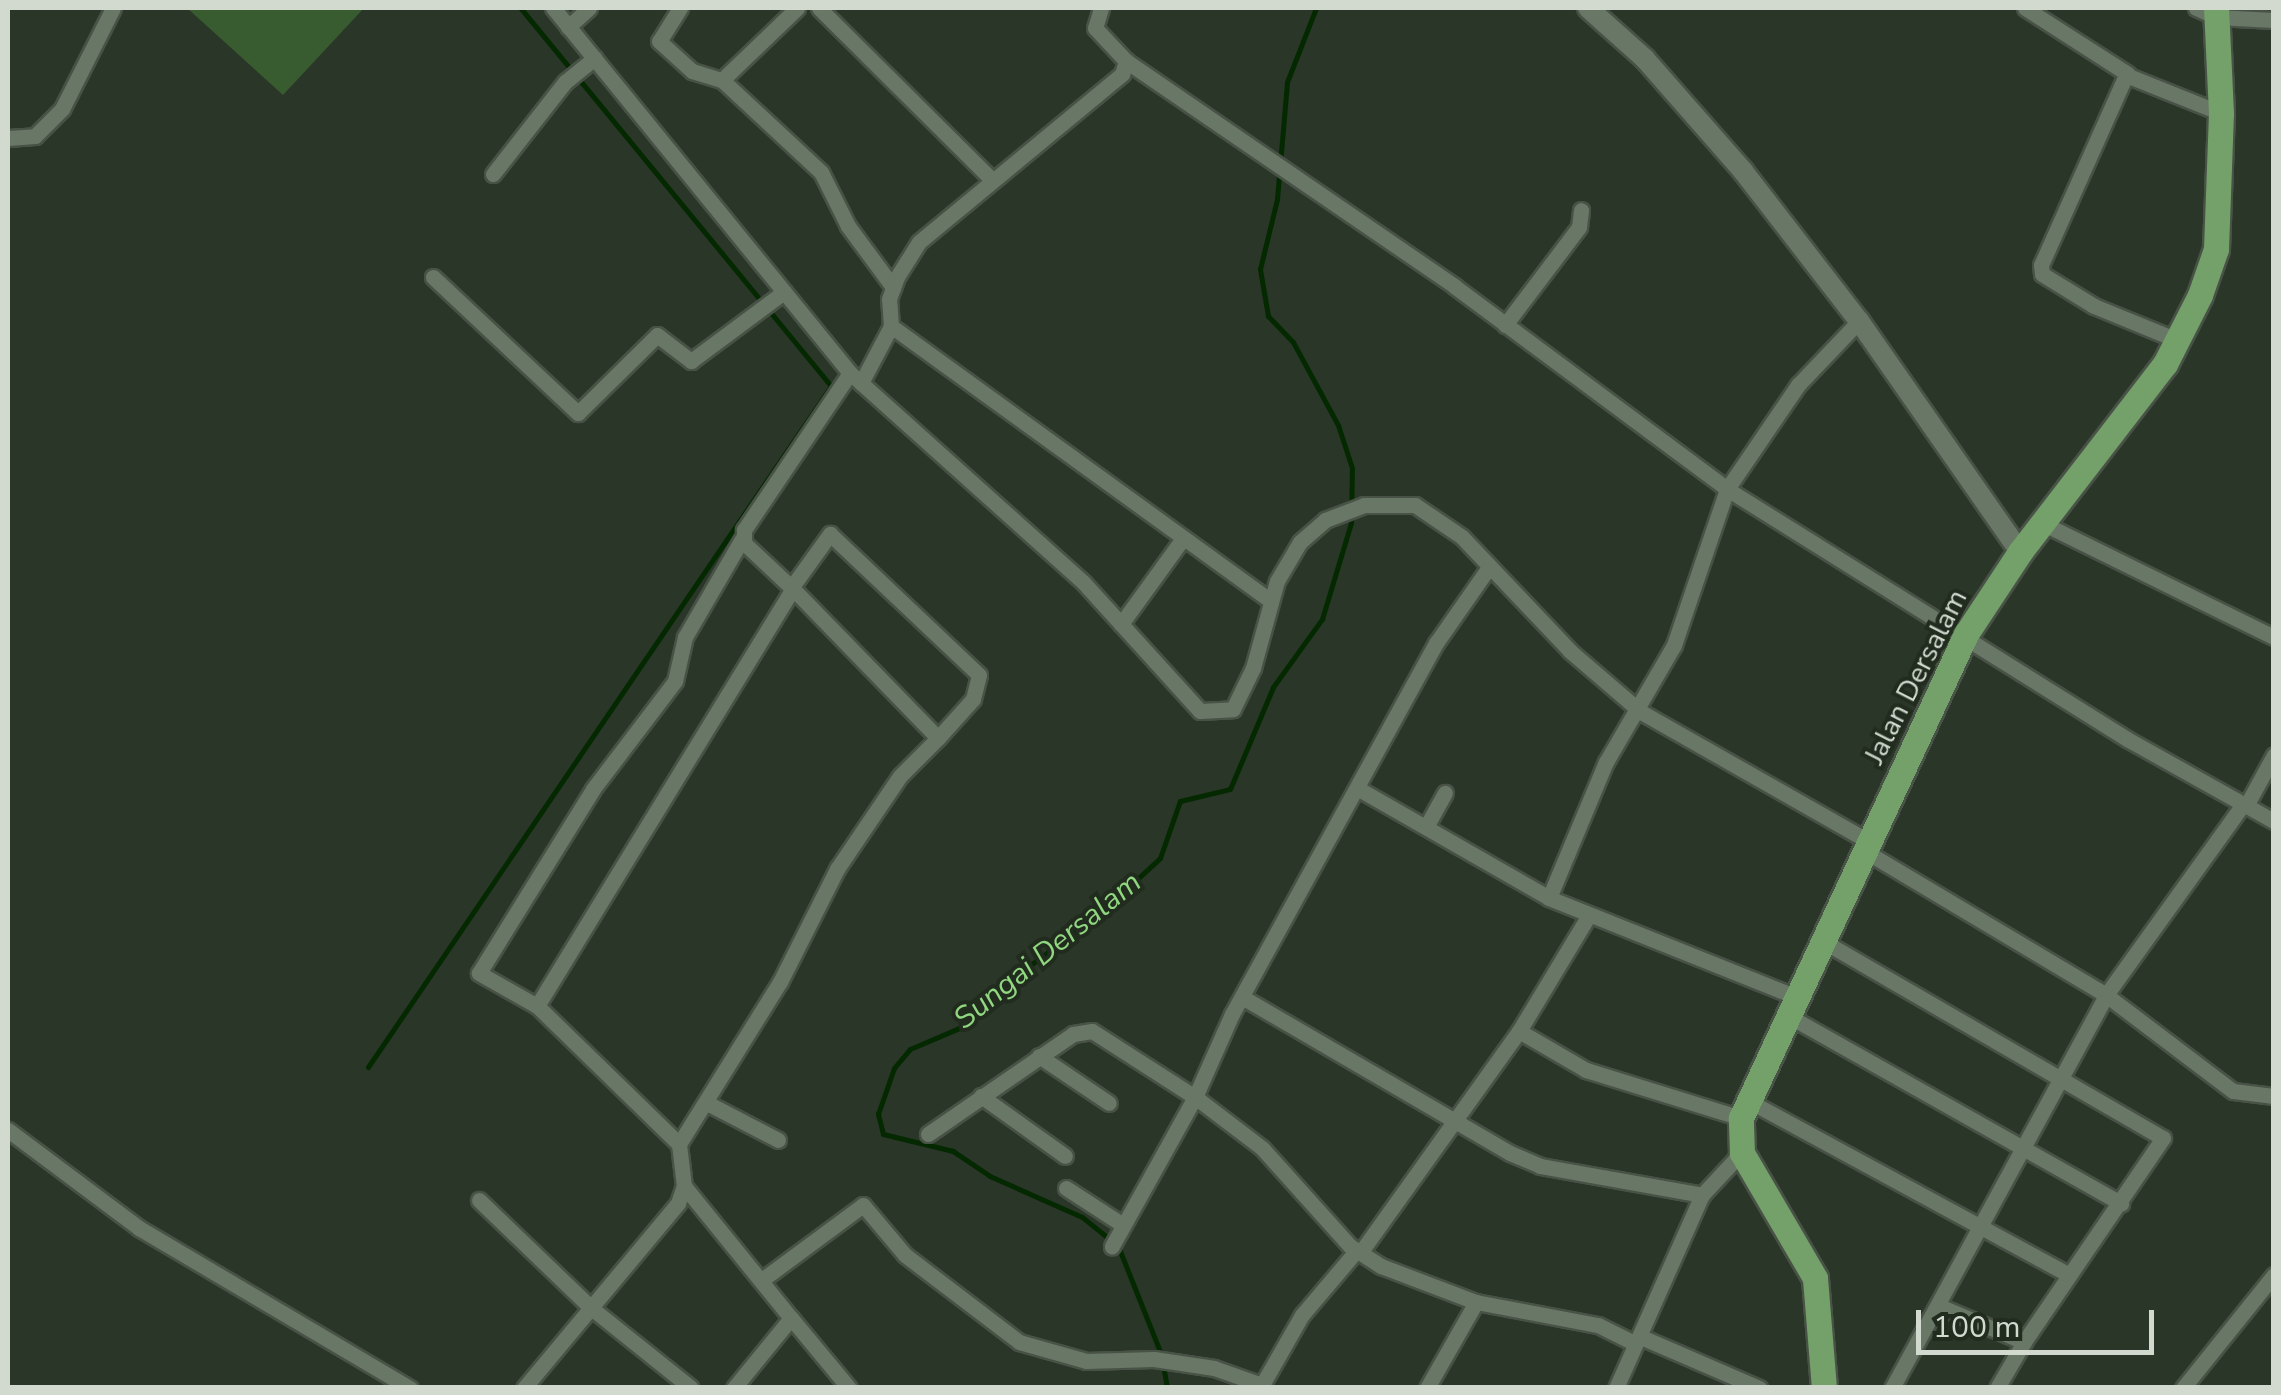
<!DOCTYPE html>
<html>
<head>
<meta charset="utf-8">
<style>
  body { margin:0 }
  #map { position:relative; width:2281px; height:1395px; overflow:hidden; background:#2a3628; font-family:"Nunito Sans",sans-serif }
  div>[style] { position:absolute }
  .green>* { inset:0; background:#385c2f }
  .stream>* { height:5px; margin:-2.5px; padding:0 2.5px; transform-origin:2.5px; border-radius:2.5px; background:#042900 }
  .roads { filter:drop-shadow(2px 0 #485246) drop-shadow(-2px 0 #485246) drop-shadow(0 2px #485246) drop-shadow(0 -2px #485246) }
  .minor>* { height:15px; margin:-7.5px; padding:0 7.5px; transform-origin:7.5px; border-radius:7.5px; background:#697766 }
  .tertiary>* { height:20px; margin:-10px; padding:0 10px; transform-origin:10px; border-radius:10px; background:#697766 }
  .primary>* { height:25px; margin:-12.5px; padding:0 12.5px; transform-origin:12.5px; border-radius:12.5px; background:#74a06a }
  span { translate:-50% -50%; white-space:nowrap; text-align:center; line-height:1.15; -webkit-text-stroke:8px #212c1e; paint-order:stroke }
  .street-label { font-size:28px; color:#d2dad0 }
  .water-label { font-size:30px; color:#91d681; font-style:italic }
  .frame { position:absolute; inset:0; border:10px solid #d2dad0; pointer-events:none }
  .scale { position:absolute; left:1916px; top:1310px; width:238px; height:45px; box-sizing:border-box; border:5px solid #d2dad0; border-top:0; padding-left:12px; font-size:30px; line-height:35px; white-space:nowrap; color:#d2dad0; -webkit-text-stroke:8px #212c1e; paint-order:stroke }
</style>
</head>
<body>
<div id="map">
  <div class="green">
    <div style="clip-path:polygon(187px 8px,364px 8px,283px 95px)"></div>
  </div>
  <div class="stream">
    <div style="left:368px;top:1067px;width:823px;rotate:-55.79deg"></div>
    <div style="left:831px;top:386px;width:489px;rotate:-129.4deg"></div>
    <div style="left:1161px;top:1354px;width:116px;rotate:-111.7deg"></div>
    <div style="left:1118px;top:1246px;width:46px;rotate:-141.1deg"></div>
    <div style="left:1082px;top:1217px;width:101px;rotate:-156deg"></div>
    <div style="left:990px;top:1176px;width:45px;rotate:-146deg"></div>
    <div style="left:953px;top:1151px;width:72px;rotate:-166.3deg"></div>
    <div style="left:883px;top:1134px;width:21px;rotate:-104deg"></div>
    <div style="left:878px;top:1114px;width:49px;rotate:-70.8deg"></div>
    <div style="left:894px;top:1068px;width:25px;rotate:-50deg"></div>
    <div style="left:910px;top:1049px;width:59px;rotate:-23.1deg"></div>
    <div style="left:964px;top:1026px;width:35px;rotate:-53deg"></div>
    <div style="left:985px;top:998px;width:136px;rotate:-36deg"></div>
    <div style="left:1095px;top:918px;width:88px;rotate:-42.7deg"></div>
    <div style="left:1160px;top:858px;width:60px;rotate:-70.7deg"></div>
    <div style="left:1180px;top:801px;width:51px;rotate:-13.5deg"></div>
    <div style="left:1230px;top:789px;width:111px;rotate:-67.1deg"></div>
    <div style="left:1273px;top:687px;width:84px;rotate:-54.2deg"></div>
    <div style="left:1322px;top:619px;width:100px;rotate:-73.2deg"></div>
    <div style="left:1351px;top:523px;width:55px;rotate:-89deg"></div>
    <div style="left:1352px;top:468px;width:45px;rotate:-108deg"></div>
    <div style="left:1338px;top:425px;width:94px;rotate:-118.5deg"></div>
    <div style="left:1293px;top:342px;width:36px;rotate:-134deg"></div>
    <div style="left:1268px;top:316px;width:48px;rotate:-99.7deg"></div>
    <div style="left:1260px;top:269px;width:72px;rotate:-76.3deg"></div>
    <div style="left:1277px;top:199px;width:117px;rotate:-85.1deg"></div>
    <div style="left:1287px;top:82px;width:79px;rotate:-68.6deg"></div>
    <div style="left:1163px;top:1365px;width:23px;rotate:80deg"></div>
  </div>
  <div class="roads">
    <div class="minor">
      <div style="left:680px;top:8px;width:39px;rotate:122deg"></div>
      <div style="left:659px;top:41px;width:45px;rotate:42.3deg"></div>
      <div style="left:692px;top:71px;width:31px;rotate:17deg"></div>
      <div style="left:722px;top:80px;width:104px;rotate:-43.8deg"></div>
      <div style="left:819px;top:8px;width:243px;rotate:44.8deg"></div>
      <div style="left:2025px;top:8px;width:122px;rotate:32.7deg"></div>
      <div style="left:2196px;top:8px;width:22px;rotate:24deg"></div>
      <div style="left:2216px;top:17px;width:58px;rotate:3deg"></div>
      <div style="left:568px;top:27px;width:28px;rotate:-42deg"></div>
      <div style="left:1126px;top:61px;width:398px;rotate:34.4deg"></div>
      <div style="left:1454px;top:286px;width:340px;rotate:36.6deg"></div>
      <div style="left:1727px;top:489px;width:472px;rotate:32deg"></div>
      <div style="left:2127px;top:739px;width:168px;rotate:29.2deg"></div>
      <div style="left:722px;top:80px;width:135px;rotate:42.9deg"></div>
      <div style="left:821px;top:172px;width:60px;rotate:63.4deg"></div>
      <div style="left:848px;top:226px;width:76px;rotate:53.6deg"></div>
      <div style="left:8px;top:138px;width:27px;rotate:-4deg"></div>
      <div style="left:35px;top:136px;width:38px;rotate:-45deg"></div>
      <div style="left:62px;top:109px;width:113px;rotate:-63.2deg"></div>
      <div style="left:493px;top:174px;width:117px;rotate:-52deg"></div>
      <div style="left:565px;top:82px;width:38px;rotate:-39deg"></div>
      <div style="left:433px;top:277px;width:199px;rotate:43.2deg"></div>
      <div style="left:578px;top:413px;width:111px;rotate:-44.6deg"></div>
      <div style="left:657px;top:335px;width:43px;rotate:37.4deg"></div>
      <div style="left:691px;top:361px;width:116px;rotate:-36.6deg"></div>
      <div style="left:1505px;top:325px;width:123px;rotate:-52.9deg"></div>
      <div style="left:1579px;top:227px;width:17px;rotate:-83deg"></div>
      <div style="left:891px;top:326px;width:469px;rotate:35.9deg"></div>
      <div style="left:2177px;top:340px;width:90px;rotate:-157.7deg"></div>
      <div style="left:2094px;top:306px;width:61px;rotate:-148.4deg"></div>
      <div style="left:2042px;top:274px;width:9px;rotate:-96deg"></div>
      <div style="left:2041px;top:265px;width:208px;rotate:-65.9deg"></div>
      <div style="left:2126px;top:75px;width:102px;rotate:21.8deg"></div>
      <div style="left:850px;top:373px;width:313px;rotate:41.9deg"></div>
      <div style="left:1083px;top:582px;width:174px;rotate:47.8deg"></div>
      <div style="left:1200px;top:711px;width:33px;rotate:-3deg"></div>
      <div style="left:1233px;top:709px;width:46px;rotate:-64deg"></div>
      <div style="left:1253px;top:668px;width:90px;rotate:-74.6deg"></div>
      <div style="left:1277px;top:581px;width:45px;rotate:-59.5deg"></div>
      <div style="left:1300px;top:542px;width:33px;rotate:-41deg"></div>
      <div style="left:1325px;top:520px;width:42px;rotate:-21deg"></div>
      <div style="left:1364px;top:505px;width:51px"></div>
      <div style="left:1415px;top:505px;width:57px;rotate:34.2deg"></div>
      <div style="left:1462px;top:537px;width:157px;rotate:46.5deg"></div>
      <div style="left:1570px;top:651px;width:94px;rotate:40.7deg"></div>
      <div style="left:1641px;top:712px;width:261px;rotate:29.6deg"></div>
      <div style="left:861px;top:383px;width:64px;rotate:-62.2deg"></div>
      <div style="left:891px;top:326px;width:27px;rotate:-94deg"></div>
      <div style="left:889px;top:299px;width:23px;rotate:-70deg"></div>
      <div style="left:897px;top:277px;width:41px;rotate:-57.8deg"></div>
      <div style="left:919px;top:242px;width:264px;rotate:-39.6deg"></div>
      <div style="left:1122px;top:74px;width:14px;rotate:-73deg"></div>
      <div style="left:1126px;top:61px;width:45px;rotate:-133.2deg"></div>
      <div style="left:1095px;top:28px;width:21px;rotate:-73deg"></div>
      <div style="left:2044px;top:524px;width:256px;rotate:26.2deg"></div>
      <div style="left:1487px;top:570px;width:89px;rotate:124.9deg"></div>
      <div style="left:1436px;top:643px;width:423px;rotate:118.8deg"></div>
      <div style="left:1232px;top:1014px;width:91px;rotate:114deg"></div>
      <div style="left:1195px;top:1097px;width:84px;rotate:37.3deg"></div>
      <div style="left:1262px;top:1148px;width:132px;rotate:48.1deg"></div>
      <div style="left:1350px;top:1246px;width:37px;rotate:33deg"></div>
      <div style="left:1381px;top:1266px;width:102px;rotate:20.8deg"></div>
      <div style="left:1476px;top:1302px;width:124px;rotate:10.7deg"></div>
      <div style="left:1598px;top:1325px;width:42px;rotate:26.6deg"></div>
      <div style="left:791px;top:588px;width:67px;rotate:-54.2deg"></div>
      <div style="left:830px;top:534px;width:205px;rotate:43.4deg"></div>
      <div style="left:979px;top:675px;width:25px;rotate:104deg"></div>
      <div style="left:973px;top:699px;width:52px;rotate:131.9deg"></div>
      <div style="left:1121px;top:624px;width:102px;rotate:-54.1deg"></div>
      <div style="left:1357px;top:788px;width:221px;rotate:29.8deg"></div>
      <div style="left:2246px;top:806px;width:58px;rotate:-61.2deg"></div>
      <div style="left:1426px;top:827px;width:39px;rotate:-61deg"></div>
      <div style="left:1863px;top:850px;width:283px;rotate:30.8deg"></div>
      <div style="left:2106px;top:995px;width:159px;rotate:37.1deg"></div>
      <div style="left:2233px;top:1091px;width:41px;rotate:7deg"></div>
      <div style="left:1589px;top:915px;width:135px;rotate:121.1deg"></div>
      <div style="left:1519px;top:1031px;width:78px;rotate:30.2deg"></div>
      <div style="left:1586px;top:1070px;width:162px;rotate:17.2deg"></div>
      <div style="left:1821px;top:940px;width:395px;rotate:30.1deg"></div>
      <div style="left:2163px;top:1138px;width:247px;rotate:124.3deg"></div>
      <div style="left:2024px;top:1342px;width:92px;rotate:-157deg"></div>
      <div style="left:1794px;top:996px;width:264px;rotate:-158.2deg"></div>
      <div style="left:1549px;top:898px;width:147px;rotate:-67.3deg"></div>
      <div style="left:1606px;top:762px;width:135px;rotate:-59.8deg"></div>
      <div style="left:1674px;top:645px;width:165px;rotate:-71.2deg"></div>
      <div style="left:1727px;top:489px;width:126px;rotate:-55.7deg"></div>
      <div style="left:1798px;top:385px;width:88px;rotate:-46.4deg"></div>
      <div style="left:1242px;top:997px;width:310px;rotate:30.2deg"></div>
      <div style="left:1510px;top:1153px;width:33px;rotate:23deg"></div>
      <div style="left:1540px;top:1166px;width:165px;rotate:10.1deg"></div>
      <div style="left:537px;top:1006px;width:67px;rotate:-150.4deg"></div>
      <div style="left:479px;top:973px;width:216px;rotate:-58.2deg"></div>
      <div style="left:593px;top:789px;width:136px;rotate:-52.8deg"></div>
      <div style="left:675px;top:681px;width:45px;rotate:-77.2deg"></div>
      <div style="left:685px;top:637px;width:113px;rotate:-59.8deg"></div>
      <div style="left:1785px;top:1014px;width:386px;rotate:29.4deg"></div>
      <div style="left:1039px;top:1056px;width:84px;rotate:33.9deg"></div>
      <div style="left:981px;top:1096px;width:103px;rotate:35.5deg"></div>
      <div style="left:1747px;top:1100px;width:366px;rotate:28.5deg"></div>
      <div style="left:707px;top:1103px;width:80px;rotate:27.5deg"></div>
      <div style="left:8px;top:1130px;width:164px;rotate:36.8deg"></div>
      <div style="left:139px;top:1228px;width:315px;rotate:30.6deg"></div>
      <div style="left:928px;top:1134px;width:176px;rotate:-34.6deg"></div>
      <div style="left:1073px;top:1034px;width:19px;rotate:-9deg"></div>
      <div style="left:1092px;top:1031px;width:122px;rotate:32.7deg"></div>
      <div style="left:1195px;top:1097px;width:171px;rotate:119.1deg"></div>
      <div style="left:679px;top:1144px;width:191px;rotate:-58.1deg"></div>
      <div style="left:780px;top:982px;width:127px;rotate:-63.2deg"></div>
      <div style="left:837px;top:869px;width:112px;rotate:-55.9deg"></div>
      <div style="left:900px;top:776px;width:54px;rotate:-45deg"></div>
      <div style="left:938px;top:738px;width:208px;rotate:-134.2deg"></div>
      <div style="left:684px;top:1186px;width:170px;rotate:51deg"></div>
      <div style="left:791px;top:1318px;width:90px;rotate:129.2deg"></div>
      <div style="left:1066px;top:1188px;width:68px;rotate:33deg"></div>
      <div style="left:479px;top:1200px;width:154px;rotate:43.9deg"></div>
      <div style="left:590px;top:1307px;width:129px;rotate:38.7deg"></div>
      <div style="left:1360px;top:1253px;width:273px;rotate:-54.4deg"></div>
      <div style="left:763px;top:1279px;width:124px;rotate:-36.5deg"></div>
      <div style="left:863px;top:1205px;width:65px;rotate:50deg"></div>
      <div style="left:905px;top:1255px;width:143px;rotate:37.3deg"></div>
      <div style="left:1019px;top:1342px;width:70px;rotate:15.8deg"></div>
      <div style="left:1086px;top:1361px;width:68px;rotate:-1.7deg"></div>
      <div style="left:1154px;top:1359px;width:61px;rotate:8.5deg"></div>
      <div style="left:1214px;top:1368px;width:51px;rotate:19.5deg"></div>
      <div style="left:1262px;top:1385px;width:81px;rotate:-60.3deg"></div>
      <div style="left:1302px;top:1315px;width:84px;rotate:-49.8deg"></div>
      <div style="left:791px;top:1318px;width:91px;rotate:50.4deg"></div>
      <div style="left:1641px;top:1337px;width:129px;rotate:23.4deg"></div>
      <div style="left:524px;top:1388px;width:241px;rotate:-50.2deg"></div>
      <div style="left:678px;top:1203px;width:18px;rotate:-71deg"></div>
      <div style="left:684px;top:1186px;width:42px;rotate:-96.8deg"></div>
      <div style="left:679px;top:1144px;width:198px;rotate:-135.8deg"></div>
      <div style="left:537px;top:1006px;width:489px;rotate:-58.5deg"></div>
      <div style="left:793px;top:589px;width:67px;rotate:-136.8deg"></div>
      <div style="left:744px;top:543px;width:13px;rotate:-90deg"></div>
      <div style="left:744px;top:530px;width:189px;rotate:-56deg"></div>
      <div style="left:850px;top:373px;width:471px;rotate:-129.1deg"></div>
      <div style="left:1427px;top:1388px;width:99px;rotate:-60.3deg"></div>
      <div style="left:1616px;top:1388px;width:211px;rotate:-66deg"></div>
      <div style="left:1702px;top:1195px;width:59px;rotate:-47.1deg"></div>
      <div style="left:1892px;top:1388px;width:447px;rotate:-61.4deg"></div>
      <div style="left:2106px;top:995px;width:235px;rotate:-54.3deg"></div>
      <div style="left:1997px;top:1388px;width:53px;rotate:-59.6deg"></div>
      <div style="left:2183px;top:1388px;width:145px;rotate:-51.2deg"></div>
    </div>
    <div class="tertiary">
      <div style="left:1588px;top:8px;width:76px;rotate:41.8deg"></div>
      <div style="left:1645px;top:59px;width:149px;rotate:48.8deg"></div>
      <div style="left:1743px;top:171px;width:190px;rotate:52.3deg"></div>
      <div style="left:1859px;top:321px;width:282px;rotate:55.1deg"></div>
    </div>
    <div class="primary">
      <div style="left:1824px;top:1388px;width:110px;rotate:-94.7deg"></div>
      <div style="left:1815px;top:1278px;width:145px;rotate:-120.3deg"></div>
      <div style="left:1742px;top:1153px;width:35px;rotate:-92deg"></div>
      <div style="left:1741px;top:1118px;width:534px;rotate:-65.07deg"></div>
      <div style="left:1966px;top:634px;width:98px;rotate:-56.6deg"></div>
      <div style="left:2020px;top:552px;width:237px;rotate:-52.4deg"></div>
      <div style="left:2165px;top:364px;width:77px;rotate:-63.1deg"></div>
      <div style="left:2200px;top:295px;width:49px;rotate:-70.8deg"></div>
      <div style="left:2216px;top:249px;width:136px;rotate:-87.9deg"></div>
      <div style="left:2221px;top:113px;width:105px;rotate:-92.7deg"></div>
    </div>
  </div>
  <div class="street-label">
    <span style="left:1916px;top:677px;rotate:-63deg">Jalan Dersalam</span>
  </div>
  <div class="water-label">
    <span style="left:1048px;top:951px;rotate:-39deg">Sungai Dersalam</span>
  </div>
  <div class="frame"></div>
  <div class="scale">100 m</div>
</div>
</body>
</html>
